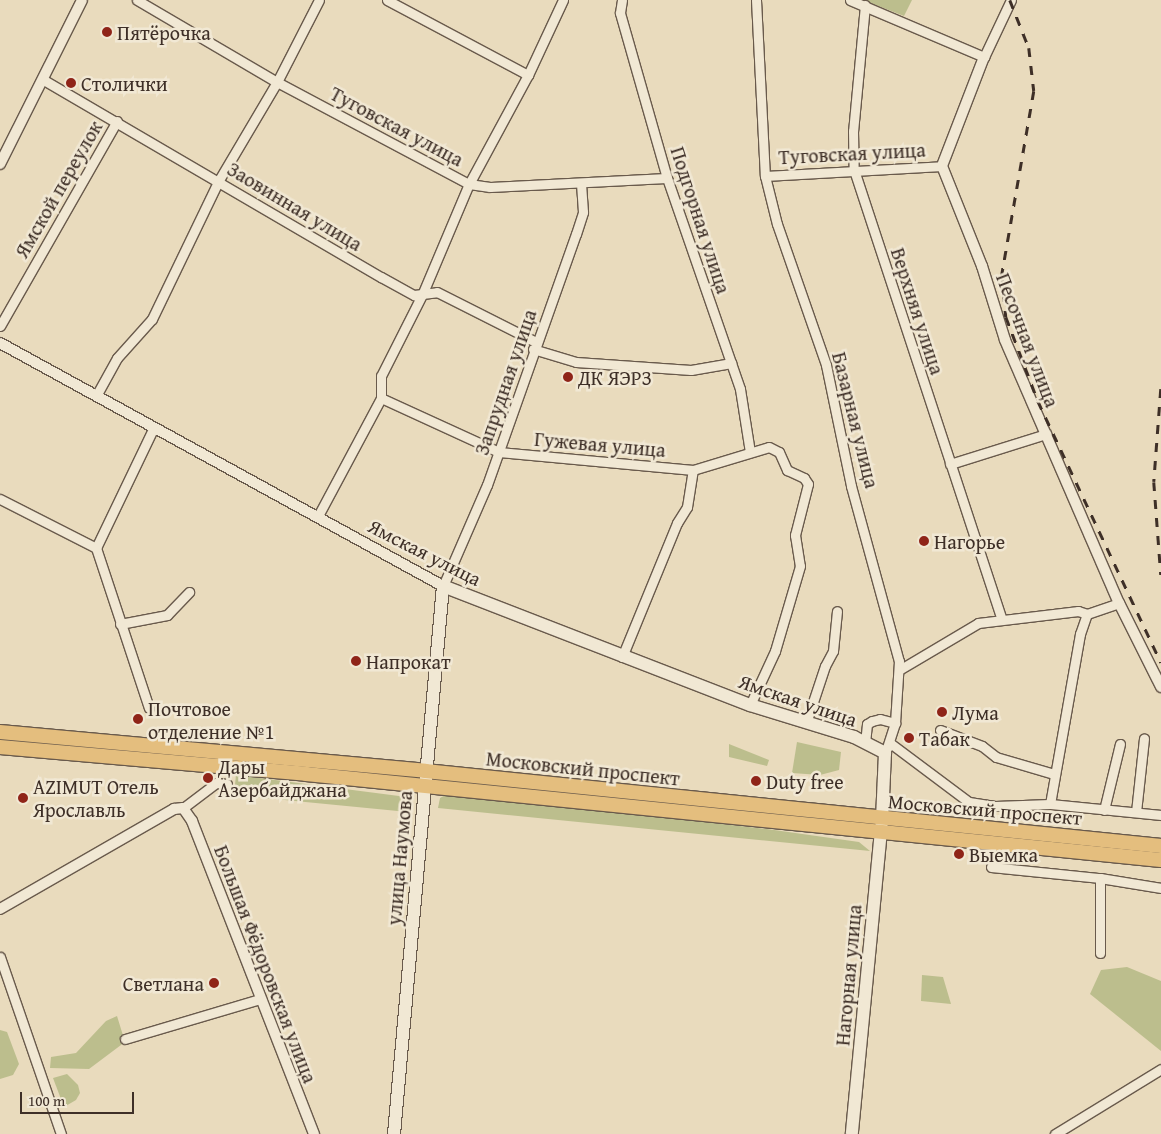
<!DOCTYPE html>
<html>
<head>
<meta charset="utf-8">
<style>
  body { margin:0 }
  #map { position:relative; width:1161px; height:1134px; overflow:hidden; background:#e9dbbd; font-family:"Gentium Book Plus",serif }
  div>[style] { position:absolute }
  .green>* { inset:0; background:#bcbe8d }
  .roads { filter:drop-shadow(1px 0 #695a4c) drop-shadow(-1px 0 #695a4c) drop-shadow(0 1px #695a4c) drop-shadow(0 -1px #695a4c) }
  .minor>* { height:9px; margin:-4.5px; padding:0 4.5px; transform-origin:4.5px; border-radius:4.5px; background:#f1e8d4 }
  .tertiary>* { height:10px; margin:-5px; padding:0 5px; transform-origin:5px; border-radius:5px; background:#f1e8d4 }
  .secondary>* { height:12px; margin:-6px; padding:0 6px; transform-origin:6px; border-radius:6px; background:#f1e8d4 }
  .primary>* { height:14px; margin:-7px; padding:0 7px; transform-origin:7px; border-radius:7px; background:#e4be7e }
  .rail>* { height:2.5px; margin-top:-1.25px; transform-origin:0; background:repeating-linear-gradient(90deg,#3e2f27 0 9px,transparent 0 18px) }
  .dots>* { width:14px; height:14px; translate:-50% -50%; box-sizing:border-box; border:2px solid #f1e8d4; border-radius:50% }
  span { translate:-50% -50%; white-space:nowrap; text-align:center; line-height:1.15; -webkit-text-stroke:5px #f1e8d4; paint-order:stroke }
  .poi-label { font-size:20px; color:#3e2f27 }
  .left { translate:0 -50%; text-align:left }
  .right { translate:-100% -50%; text-align:right }
  .street-label { font-size:20px; color:#3e2f27 }
  .scale { position:absolute; left:20px; top:1092px; width:114px; height:22px; box-sizing:border-box; border:2px solid #3e2f27; border-top:0; padding-left:6px; font-size:15px; line-height:18px; white-space:nowrap; color:#3e2f27; -webkit-text-stroke:4px #f1e8d4; paint-order:stroke }
</style>
</head>
<body>
<div id="map">
  <div class="green">
    <div style="clip-path:polygon(863px 0,912px 0,904px 16px)"></div>
    <div style="clip-path:polygon(797px 742px,841px 752px,839px 770px,820px 775px,792px 773px)"></div>
    <div style="clip-path:polygon(729px 744px,769px 760px,767px 766px,729px 757px)"></div>
    <div style="clip-path:polygon(236px 775px,399px 796px,408px 802px,408px 812px,234px 795px)"></div>
    <div style="clip-path:polygon(449px 793px,767px 829px,859px 842px,870px 851px,438px 808px,440px 798px)"></div>
    <div style="clip-path:polygon(1127px 967px,1161px 981px,1161px 1051px,1090px 994px,1101px 970px)"></div>
    <div style="clip-path:polygon(922px 975px,943px 977px,951px 1004px,921px 1001px)"></div>
    <div style="clip-path:polygon(117px 1016px,125px 1042px,89px 1069px,50px 1068px,51px 1057px,76px 1053px,106px 1021px)"></div>
    <div style="clip-path:polygon(0 1030px,7px 1032px,19px 1064px,13px 1075px,0 1079px)"></div>
    <div style="clip-path:polygon(67px 1074px,78px 1085px,80px 1093px,76px 1100px,64px 1107px,53px 1078px)"></div>
  </div>
  <div class="roads">
    <div class="minor">
      <div style="left:137px;top:0;width:162px;rotate:30.4deg"></div>
      <div style="left:277px;top:82px;width:217px;rotate:28deg"></div>
      <div style="left:469px;top:184px;width:21px;rotate:8deg"></div>
      <div style="left:490px;top:187px;width:177px;rotate:-2.9deg"></div>
      <div style="left:387px;top:0;width:160px;rotate:28deg"></div>
      <div style="left:622px;top:0;width:13px;rotate:99deg"></div>
      <div style="left:620px;top:13px;width:172px;rotate:74.1deg"></div>
      <div style="left:667px;top:178px;width:223px;rotate:70.9deg"></div>
      <div style="left:740px;top:389px;width:64px;rotate:81deg"></div>
      <div style="left:756px;top:0;width:176px;rotate:87.1deg"></div>
      <div style="left:765px;top:176px;width:49px;rotate:76deg"></div>
      <div style="left:777px;top:224px;width:149px;rotate:70.8deg"></div>
      <div style="left:826px;top:365px;width:124px;rotate:78.3deg"></div>
      <div style="left:851px;top:486px;width:181px;rotate:74.7deg"></div>
      <div style="left:899px;top:661px;width:62px;rotate:93.7deg"></div>
      <div style="left:895px;top:723px;width:32px;rotate:108deg"></div>
      <div style="left:850px;top:0;width:146px;rotate:23deg"></div>
      <div style="left:984px;top:57px;width:63px;rotate:-64.7deg"></div>
      <div style="left:865px;top:5px;width:127px;rotate:95.4deg"></div>
      <div style="left:853px;top:131px;width:39px;rotate:89deg"></div>
      <div style="left:854px;top:170px;width:473px;rotate:71.8deg"></div>
      <div style="left:42px;top:79px;width:393px;rotate:30.3deg"></div>
      <div style="left:381px;top:277px;width:38px;rotate:29deg"></div>
      <div style="left:414px;top:295px;width:23px;rotate:-7deg"></div>
      <div style="left:437px;top:292px;width:111px;rotate:26.8deg"></div>
      <div style="left:765px;top:176px;width:177px;rotate:-3.2deg"></div>
      <div style="left:0;top:326px;width:236px;rotate:-60.3deg"></div>
      <div style="left:533px;top:349px;width:45px;rotate:16.8deg"></div>
      <div style="left:576px;top:362px;width:115px;rotate:4deg"></div>
      <div style="left:691px;top:370px;width:41px;rotate:-9.9deg"></div>
      <div style="left:96px;top:396px;width:43px;rotate:-61.1deg"></div>
      <div style="left:117px;top:358px;width:52px;rotate:-48.1deg"></div>
      <div style="left:152px;top:319px;width:154px;rotate:-64.3deg"></div>
      <div style="left:219px;top:180px;width:114px;rotate:-59.4deg"></div>
      <div style="left:277px;top:82px;width:92px;rotate:-62.9deg"></div>
      <div style="left:381px;top:398px;width:130px;rotate:24.6deg"></div>
      <div style="left:499px;top:452px;width:195px;rotate:5.3deg"></div>
      <div style="left:693px;top:470px;width:79px;rotate:-16.8deg"></div>
      <div style="left:769px;top:447px;width:11px;rotate:27deg"></div>
      <div style="left:779px;top:452px;width:20px;rotate:66deg"></div>
      <div style="left:787px;top:470px;width:19px;rotate:25deg"></div>
      <div style="left:804px;top:478px;width:7px;rotate:56deg"></div>
      <div style="left:808px;top:484px;width:53px;rotate:104.3deg"></div>
      <div style="left:795px;top:535px;width:31px;rotate:81deg"></div>
      <div style="left:800px;top:566px;width:89px;rotate:106.4deg"></div>
      <div style="left:775px;top:651px;width:60px;rotate:114.8deg"></div>
      <div style="left:950px;top:464px;width:101px;rotate:-17.4deg"></div>
      <div style="left:0;top:499px;width:108px;rotate:27deg"></div>
      <div style="left:318px;top:516px;width:134px;rotate:-61.9deg"></div>
      <div style="left:381px;top:398px;width:22px;rotate:-90deg"></div>
      <div style="left:381px;top:376px;width:91px;rotate:-63.2deg"></div>
      <div style="left:422px;top:295px;width:121px;rotate:-67.1deg"></div>
      <div style="left:469px;top:184px;width:124px;rotate:-61.6deg"></div>
      <div style="left:528px;top:75px;width:83px;rotate:-65deg"></div>
      <div style="left:443px;top:586px;width:110px;rotate:-66.5deg"></div>
      <div style="left:487px;top:485px;width:266px;rotate:-70.5deg"></div>
      <div style="left:576px;top:234px;width:23px;rotate:-72deg"></div>
      <div style="left:583px;top:212px;width:28px;rotate:-94deg"></div>
      <div style="left:120px;top:624px;width:48px;rotate:-10.8deg"></div>
      <div style="left:167px;top:615px;width:32px;rotate:-46deg"></div>
      <div style="left:622px;top:657px;width:145px;rotate:-67.7deg"></div>
      <div style="left:677px;top:523px;width:19px;rotate:-58deg"></div>
      <div style="left:687px;top:507px;width:37px;rotate:-81deg"></div>
      <div style="left:899px;top:670px;width:92px;rotate:-30.7deg"></div>
      <div style="left:978px;top:623px;width:101px;rotate:-6.8deg"></div>
      <div style="left:1078px;top:611px;width:9px;rotate:18deg"></div>
      <div style="left:1087px;top:614px;width:34px;rotate:-19deg"></div>
      <div style="left:149px;top:708px;width:169px;rotate:-108.3deg"></div>
      <div style="left:96px;top:548px;width:132px;rotate:-64.4deg"></div>
      <div style="left:807px;top:720px;width:57px;rotate:-71.6deg"></div>
      <div style="left:825px;top:666px;width:17px;rotate:-62deg"></div>
      <div style="left:833px;top:651px;width:40px;rotate:-84.3deg"></div>
      <div style="left:940px;top:730px;width:45px;rotate:20.9deg"></div>
      <div style="left:982px;top:746px;width:18px;rotate:38deg"></div>
      <div style="left:996px;top:757px;width:60px;rotate:16.3deg"></div>
      <div style="left:865px;top:743px;width:19px;rotate:-84deg"></div>
      <div style="left:867px;top:724px;width:6px;rotate:-31deg"></div>
      <div style="left:872px;top:721px;width:8px;rotate:-14deg"></div>
      <div style="left:880px;top:719px;width:16px;rotate:15deg"></div>
      <div style="left:887px;top:748px;width:6px;rotate:-59deg"></div>
      <div style="left:890px;top:743px;width:99px;rotate:36.8deg"></div>
      <div style="left:969px;top:802px;width:26px;rotate:9deg"></div>
      <div style="left:995px;top:806px;width:55px;rotate:-2.1deg"></div>
      <div style="left:1050px;top:804px;width:112px;rotate:5.7deg"></div>
      <div style="left:1050px;top:804px;width:173px;rotate:-80deg"></div>
      <div style="left:1080px;top:634px;width:21px;rotate:-71deg"></div>
      <div style="left:183px;top:808px;width:41px;rotate:-37.1deg"></div>
      <div style="left:216px;top:783px;width:11px;rotate:5deg"></div>
      <div style="left:1104px;top:810px;width:68px;rotate:-76.4deg"></div>
      <div style="left:1136px;top:812px;width:74px;rotate:-83.8deg"></div>
      <div style="left:991px;top:867px;width:110px;rotate:5.8deg"></div>
      <div style="left:1100px;top:878px;width:62px;rotate:9.3deg"></div>
      <div style="left:1100px;top:878px;width:75px;rotate:90deg"></div>
      <div style="left:0;top:957px;width:187px;rotate:71deg"></div>
      <div style="left:125px;top:1039px;width:141px;rotate:-16.5deg"></div>
      <div style="left:1055px;top:1134px;width:124px;rotate:-31.5deg"></div>
    </div>
    <div class="tertiary">
      <div style="left:984px;top:57px;width:117px;rotate:111.1deg"></div>
      <div style="left:942px;top:166px;width:108px;rotate:68.2deg"></div>
      <div style="left:982px;top:266px;width:77px;rotate:72.7deg"></div>
      <div style="left:1005px;top:340px;width:287px;rotate:66.6deg"></div>
      <div style="left:1119px;top:603px;width:94px;rotate:63.4deg"></div>
      <div style="left:0;top:164px;width:183px;rotate:-63.4deg"></div>
      <div style="left:0;top:343px;width:505px;rotate:28.75deg"></div>
      <div style="left:0;top:909px;width:201px;rotate:-29.9deg"></div>
      <div style="left:174px;top:809px;width:9px;rotate:-6deg"></div>
      <div style="left:183px;top:808px;width:16px;rotate:55deg"></div>
      <div style="left:192px;top:821px;width:336px;rotate:68.7deg"></div>
    </div>
    <div class="secondary">
      <div style="left:394px;top:1134px;width:550px;rotate:-84.89deg"></div>
      <div style="left:443px;top:586px;width:329px;rotate:21.2deg"></div>
      <div style="left:750px;top:705px;width:109px;rotate:17.1deg"></div>
      <div style="left:854px;top:737px;width:35px;rotate:27deg"></div>
      <div style="left:885px;top:753px;width:67px;rotate:92.6deg"></div>
      <div style="left:882px;top:820px;width:315px;rotate:95.5deg"></div>
    </div>
    <div class="primary">
      <div style="left:0;top:732px;width:427px;rotate:5.2deg"></div>
      <div style="left:425px;top:771px;width:740px;rotate:5.82deg"></div>
      <div style="left:0;top:747px;width:307px;rotate:5deg"></div>
      <div style="left:306px;top:774px;width:859px;rotate:5.74deg"></div>
    </div>
  </div>
  <div class="rail">
    <div style="left:1010px;top:0;width:52px;rotate:68.4deg"></div>
    <div style="left:1029px;top:48px;width:43px;rotate:83.4deg"></div>
    <div style="left:1034px;top:91px;width:187px;rotate:99.9deg"></div>
    <div style="left:1002px;top:275px;width:42px;rotate:84.6deg"></div>
    <div style="left:1006px;top:317px;width:90px;rotate:69.1deg"></div>
    <div style="left:1038px;top:401px;width:289px;rotate:64.8deg"></div>
    <div style="left:1161px;top:389px;width:93px;rotate:94.3deg"></div>
    <div style="left:1154px;top:482px;width:93px;rotate:85.7deg"></div>
  </div>
  <div class="dots">
    <div style="left:107px;top:32px;background:#8f2418"></div>
    <div style="left:71px;top:83px;background:#8f2418"></div>
    <div style="left:568px;top:377px;background:#8f2418"></div>
    <div style="left:924px;top:541px;background:#8f2418"></div>
    <div style="left:356px;top:661px;background:#8f2418"></div>
    <div style="left:942px;top:712px;background:#8f2418"></div>
    <div style="left:138px;top:719px;background:#8f2418"></div>
    <div style="left:909px;top:738px;background:#8f2418"></div>
    <div style="left:208px;top:778px;background:#8f2418"></div>
    <div style="left:756px;top:781px;background:#8f2418"></div>
    <div style="left:23px;top:798px;background:#8f2418"></div>
    <div style="left:959px;top:854px;background:#8f2418"></div>
    <div style="left:214px;top:983px;background:#8f2418"></div>
  </div>
  <div class="poi-label">
    <span class="left" style="left:117px;top:32px">Пятёрочка</span>
    <span class="left" style="left:81px;top:83px">Столички</span>
    <span class="left" style="left:578px;top:377px">ДК ЯЭРЗ</span>
    <span class="left" style="left:934px;top:541px">Нагорье</span>
    <span class="left" style="left:366px;top:661px">Напрокат</span>
    <span class="left" style="left:148px;top:720px">Почтовое<br>отделение №1</span>
    <span class="left" style="left:952px;top:712px">Лума</span>
    <span class="left" style="left:919px;top:738px">Табак</span>
    <span class="left" style="left:218px;top:778px">Дары<br>Азербайджана</span>
    <span class="left" style="left:766px;top:781px">Duty free</span>
    <span class="left" style="left:33px;top:798px">AZIMUT Отель<br>Ярославль</span>
    <span class="left" style="left:969px;top:854px">Выемка</span>
    <span class="right" style="left:204px;top:983px">Светлана</span>
  </div>
  <div class="street-label">
    <span style="left:397px;top:126px;rotate:28deg">Туговская улица</span>
    <span style="left:852px;top:153px;rotate:-3deg">Туговская улица</span>
    <span style="left:58px;top:189px;rotate:-60deg">Ямской переулок</span>
    <span style="left:295px;top:206px;rotate:31deg">Заовинная улица</span>
    <span style="left:701px;top:220px;rotate:72deg">Подгорная улица</span>
    <span style="left:918px;top:311px;rotate:72deg">Верхняя улица</span>
    <span style="left:1028px;top:340px;rotate:69deg">Песочная улица</span>
    <span style="left:505px;top:382px;rotate:-71deg">Запрудная улица</span>
    <span style="left:856px;top:420px;rotate:76deg">Базарная улица</span>
    <span style="left:600px;top:444px;rotate:5deg">Гужевая улица</span>
    <span style="left:425px;top:552px;rotate:27deg">Ямская улица</span>
    <span style="left:798px;top:700px;rotate:19deg">Ямская улица</span>
    <span style="left:583px;top:768px;rotate:6deg">Московский проспект</span>
    <span style="left:985px;top:809px;rotate:5deg">Московский проспект</span>
    <span style="left:399px;top:858px;rotate:-85deg">улица Наумова</span>
    <span style="left:266px;top:964px;rotate:69deg">Большая Фёдоровская улица</span>
    <span style="left:848px;top:975px;rotate:-85deg">Нагорная улица</span>
  </div>
  <div class="scale">100 m</div>
</div>
</body>
</html>
